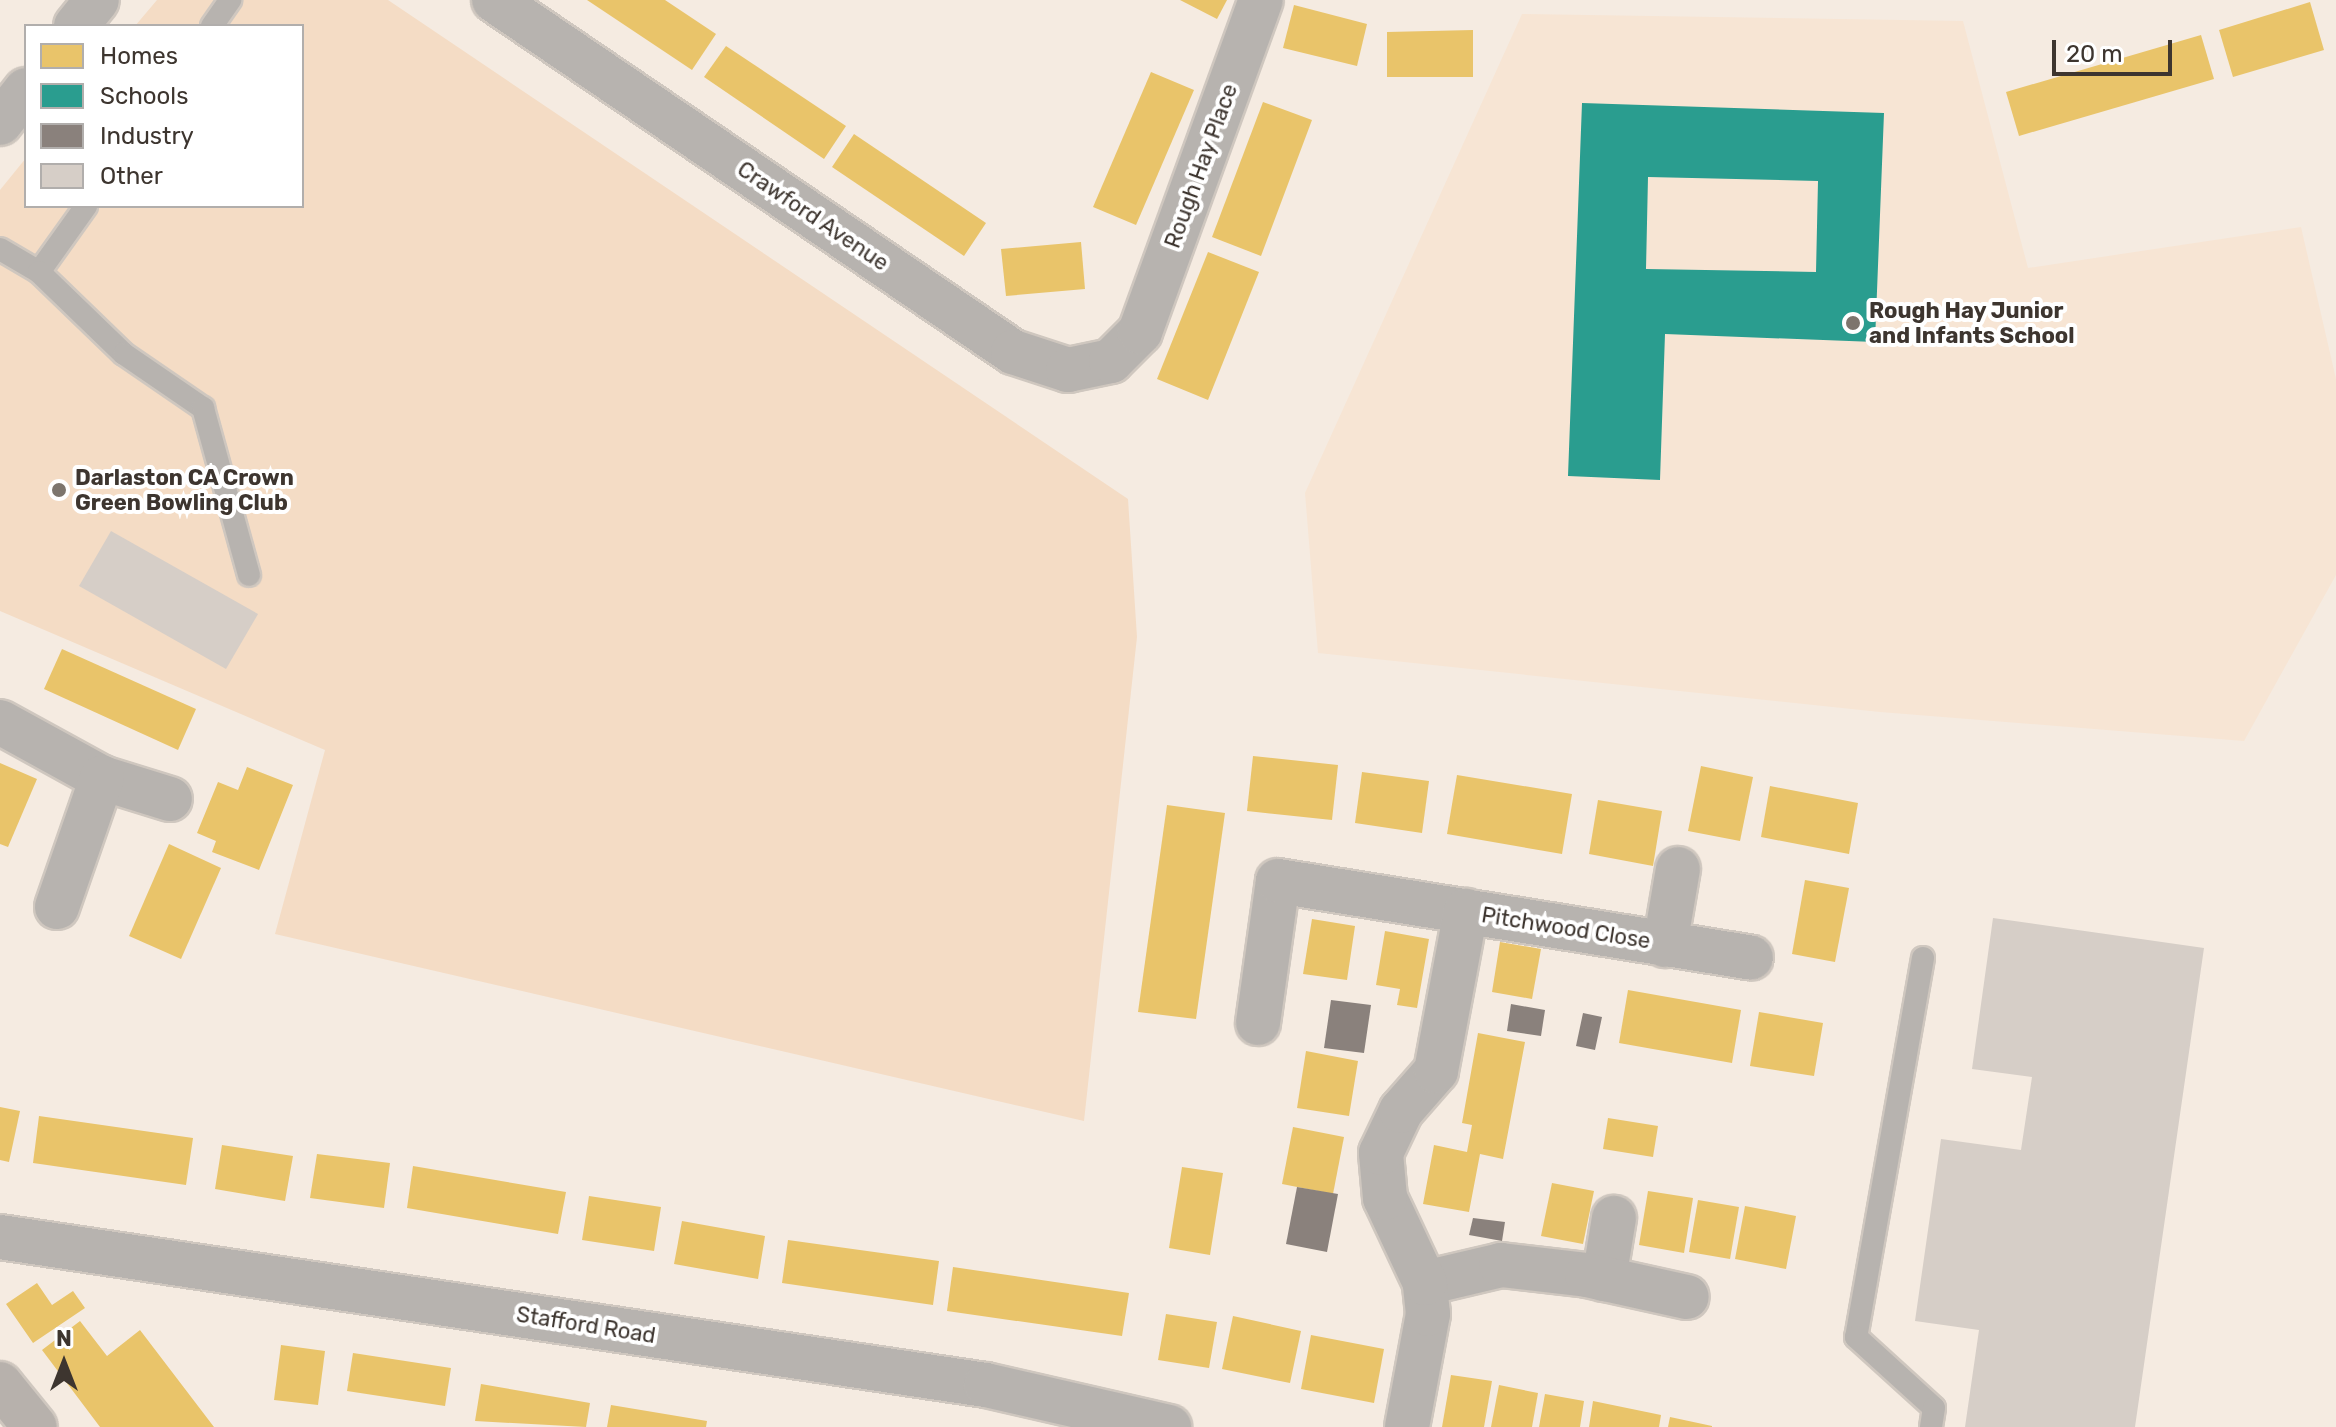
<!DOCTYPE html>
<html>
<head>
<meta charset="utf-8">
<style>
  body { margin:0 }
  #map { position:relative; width:2336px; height:1427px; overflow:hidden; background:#f5ebe1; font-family:Rubik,sans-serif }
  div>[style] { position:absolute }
  .built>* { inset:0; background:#f7e5d4 }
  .green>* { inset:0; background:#f4dcc5 }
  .homes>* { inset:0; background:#e9c46a }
  .schools>* { inset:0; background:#2a9d8f }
  .industry>* { inset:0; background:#8a817c }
  .building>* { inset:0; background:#d6cec7 }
  .roads { filter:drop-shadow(2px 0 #cfc7bf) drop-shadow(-2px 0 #cfc7bf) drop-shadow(0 2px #cfc7bf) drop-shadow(0 -2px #cfc7bf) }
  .lane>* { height:22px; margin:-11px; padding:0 11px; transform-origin:11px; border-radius:11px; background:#b7b3af }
  .street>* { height:44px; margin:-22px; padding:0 22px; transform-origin:22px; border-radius:22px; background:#b7b3af }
  .secondary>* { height:44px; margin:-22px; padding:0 22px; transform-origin:22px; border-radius:22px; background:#b7b1ac }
  .dots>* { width:22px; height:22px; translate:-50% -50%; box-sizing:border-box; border:4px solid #fff; border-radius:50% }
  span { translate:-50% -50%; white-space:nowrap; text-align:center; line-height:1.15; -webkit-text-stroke:8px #fff; paint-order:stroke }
  .street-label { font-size:22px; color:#3d352f }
  .poi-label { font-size:22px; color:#3d352f; font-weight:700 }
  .left { translate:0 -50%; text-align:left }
  .legend { position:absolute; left:24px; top:24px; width:280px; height:184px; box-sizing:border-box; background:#fff; border:2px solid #b1aeac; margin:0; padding:10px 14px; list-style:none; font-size:24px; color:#3d352f }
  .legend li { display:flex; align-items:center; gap:16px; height:40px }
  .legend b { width:40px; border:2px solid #b1aeac }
  .north { position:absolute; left:24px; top:1323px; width:80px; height:80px; -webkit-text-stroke:6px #fff; paint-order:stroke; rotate:0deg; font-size:22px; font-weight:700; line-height:32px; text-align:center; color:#3d352f }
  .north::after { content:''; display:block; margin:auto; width:28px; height:36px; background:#3d352f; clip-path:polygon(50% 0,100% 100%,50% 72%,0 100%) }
  .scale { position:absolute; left:2052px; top:40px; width:120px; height:36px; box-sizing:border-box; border:4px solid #3d352f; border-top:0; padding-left:10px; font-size:24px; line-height:28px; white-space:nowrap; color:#3d352f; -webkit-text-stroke:6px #fff; paint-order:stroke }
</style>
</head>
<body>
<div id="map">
  <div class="built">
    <div style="clip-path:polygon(1522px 14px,1963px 21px,2028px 268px,2301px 227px,2336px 379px,2336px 575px,2244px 741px,1880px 712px,1318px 653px,1305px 493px)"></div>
  </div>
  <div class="green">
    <div style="clip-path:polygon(157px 0,388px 0,1128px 499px,1137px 637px,1084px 1121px,275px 934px,325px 750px,0 611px,0 190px,26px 158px,26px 206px,302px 206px,302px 26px,135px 26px)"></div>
  </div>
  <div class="homes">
    <div style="clip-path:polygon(587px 0,665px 0,716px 34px,692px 70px)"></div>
    <div style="clip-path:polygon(1180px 0,1227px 0,1217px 19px)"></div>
    <div style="clip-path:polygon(2310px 2px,2324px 50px,2233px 77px,2219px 30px)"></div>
    <div style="clip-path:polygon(1294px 5px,1367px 24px,1357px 66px,1283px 48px)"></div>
    <div style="clip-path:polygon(1473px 30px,1473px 77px,1387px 77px,1387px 32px)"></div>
    <div style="clip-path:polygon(2201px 35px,2214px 79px,2019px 136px,2006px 92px)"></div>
    <div style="clip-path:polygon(726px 46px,846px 126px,824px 159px,704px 77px)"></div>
    <div style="clip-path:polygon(1151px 72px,1194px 90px,1136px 225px,1093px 207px)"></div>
    <div style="clip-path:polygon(1263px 102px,1312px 120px,1261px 256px,1212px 237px)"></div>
    <div style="clip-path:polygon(854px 134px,986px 223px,964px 256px,832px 167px)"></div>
    <div style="clip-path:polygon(1081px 242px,1085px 289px,1006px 296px,1001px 249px)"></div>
    <div style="clip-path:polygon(1208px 252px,1259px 272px,1208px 400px,1157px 379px)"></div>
    <div style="clip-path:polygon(62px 649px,196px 709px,178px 750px,44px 689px)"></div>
    <div style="clip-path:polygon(1253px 756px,1338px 765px,1332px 820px,1247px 811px)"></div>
    <div style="clip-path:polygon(0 763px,37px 779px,8px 847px,0 844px)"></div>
    <div style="clip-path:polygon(1701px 766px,1753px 777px,1740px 841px,1688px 831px)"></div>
    <div style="clip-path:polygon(247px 767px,293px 785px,259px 870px,212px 852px,216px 841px,197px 833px,218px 782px,238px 790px)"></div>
    <div style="clip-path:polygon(1362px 772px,1429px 781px,1422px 833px,1355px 823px)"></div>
    <div style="clip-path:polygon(1457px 775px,1572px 794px,1562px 854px,1447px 834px)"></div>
    <div style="clip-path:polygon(1770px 786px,1858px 803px,1849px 854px,1761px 837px)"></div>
    <div style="clip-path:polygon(1598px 800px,1662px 811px,1653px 866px,1589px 854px)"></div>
    <div style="clip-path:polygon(1167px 805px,1225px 813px,1196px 1019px,1138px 1012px)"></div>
    <div style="clip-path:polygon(169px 844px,221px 868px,181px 959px,129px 936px)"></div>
    <div style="clip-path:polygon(1805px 880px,1849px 888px,1835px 962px,1792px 954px)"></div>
    <div style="clip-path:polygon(1312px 919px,1355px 926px,1347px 980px,1303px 974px)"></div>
    <div style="clip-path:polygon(1385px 931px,1429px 939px,1417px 1008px,1397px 1005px,1400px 989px,1376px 985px)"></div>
    <div style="clip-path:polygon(1500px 942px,1541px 949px,1532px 999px,1492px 992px)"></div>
    <div style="clip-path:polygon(1628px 990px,1741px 1010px,1732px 1063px,1619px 1043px)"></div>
    <div style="clip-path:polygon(1759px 1012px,1823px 1023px,1814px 1076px,1750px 1066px)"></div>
    <div style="clip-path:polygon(1478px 1033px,1525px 1042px,1503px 1159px,1480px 1154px,1469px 1212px,1423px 1204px,1434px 1145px,1467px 1152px,1472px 1125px,1462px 1123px)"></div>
    <div style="clip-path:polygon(1306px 1051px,1358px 1061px,1349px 1116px,1297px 1108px)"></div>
    <div style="clip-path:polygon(0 1107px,20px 1111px,9px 1162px,0 1160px)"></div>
    <div style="clip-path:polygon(39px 1116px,193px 1138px,186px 1185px,33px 1163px)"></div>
    <div style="clip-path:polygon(1608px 1118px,1658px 1126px,1653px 1157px,1603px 1149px)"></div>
    <div style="clip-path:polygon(1293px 1127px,1344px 1137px,1333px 1194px,1282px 1184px)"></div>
    <div style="clip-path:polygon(222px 1145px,293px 1156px,285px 1201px,215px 1189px)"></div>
    <div style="clip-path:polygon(317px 1154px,390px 1163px,384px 1208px,310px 1198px)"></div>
    <div style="clip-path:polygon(413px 1166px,566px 1192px,558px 1234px,407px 1208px)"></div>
    <div style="clip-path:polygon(1182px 1167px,1223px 1173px,1210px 1255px,1169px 1248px)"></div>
    <div style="clip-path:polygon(1552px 1183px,1594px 1191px,1583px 1244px,1541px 1236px)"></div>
    <div style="clip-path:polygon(1648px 1191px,1693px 1198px,1684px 1253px,1639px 1245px)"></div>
    <div style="clip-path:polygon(589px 1196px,661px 1207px,654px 1251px,582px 1240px)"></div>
    <div style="clip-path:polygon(1698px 1200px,1739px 1207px,1730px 1259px,1689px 1252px)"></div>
    <div style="clip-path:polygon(1745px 1206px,1796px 1216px,1786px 1269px,1735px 1259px)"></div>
    <div style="clip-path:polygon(682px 1221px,765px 1236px,758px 1279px,674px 1264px)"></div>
    <div style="clip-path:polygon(788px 1240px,939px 1261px,933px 1305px,782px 1283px)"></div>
    <div style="clip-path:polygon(953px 1267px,1129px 1293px,1122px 1336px,947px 1311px)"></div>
    <div style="clip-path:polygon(37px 1283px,52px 1305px,73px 1291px,85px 1308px,33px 1343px,6px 1304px)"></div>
    <div style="clip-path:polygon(1166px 1314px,1217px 1322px,1209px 1368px,1158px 1360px)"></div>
    <div style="clip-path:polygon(1233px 1316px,1301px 1331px,1290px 1383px,1222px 1369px)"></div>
    <div style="clip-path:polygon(80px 1321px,107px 1356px,140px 1330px,214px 1427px,100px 1427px,42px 1350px)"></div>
    <div style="clip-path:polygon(1311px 1335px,1384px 1349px,1374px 1403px,1301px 1389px)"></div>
    <div style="clip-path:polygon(281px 1345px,325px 1351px,318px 1405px,274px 1400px)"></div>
    <div style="clip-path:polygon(353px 1353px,451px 1368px,445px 1406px,347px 1391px)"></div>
    <div style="clip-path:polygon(1451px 1375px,1492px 1381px,1484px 1427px,1442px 1427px)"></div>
    <div style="clip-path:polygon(481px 1384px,590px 1403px,586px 1427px,475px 1421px)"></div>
    <div style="clip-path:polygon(1499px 1385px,1538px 1393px,1532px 1427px,1491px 1427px)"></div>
    <div style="clip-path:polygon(1545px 1394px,1584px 1401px,1580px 1427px,1539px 1427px)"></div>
    <div style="clip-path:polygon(1593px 1401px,1661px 1415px,1659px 1427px,1589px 1427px)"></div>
    <div style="clip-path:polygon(611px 1405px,707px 1421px,706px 1427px,607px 1427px)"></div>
    <div style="clip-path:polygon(1670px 1417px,1712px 1426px,1712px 1427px,1668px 1427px)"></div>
  </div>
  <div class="schools">
    <div style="clip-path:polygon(evenodd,1582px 103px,1884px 113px,1875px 342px,1665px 334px,1660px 480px,1568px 476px,1582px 103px,1648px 177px,1818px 181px,1816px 272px,1646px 269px,1648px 177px)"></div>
  </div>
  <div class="industry">
    <div style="clip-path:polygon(1331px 1000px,1371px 1005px,1364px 1053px,1324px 1048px)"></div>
    <div style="clip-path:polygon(1511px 1004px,1545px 1010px,1541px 1036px,1507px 1031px)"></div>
    <div style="clip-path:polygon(1583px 1013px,1602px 1017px,1595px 1050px,1576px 1046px)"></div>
    <div style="clip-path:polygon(1297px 1187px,1338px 1194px,1327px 1252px,1286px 1244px)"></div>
    <div style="clip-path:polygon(1473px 1218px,1505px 1222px,1502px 1241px,1469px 1235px)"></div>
  </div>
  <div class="building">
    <div style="clip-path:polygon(111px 531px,258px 614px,226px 669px,79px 586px)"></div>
    <div style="clip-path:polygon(1993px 918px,2204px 948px,2135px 1427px,1965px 1427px,1979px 1330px,1915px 1321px,1941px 1139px,2021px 1150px,2032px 1077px,1972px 1069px)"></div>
  </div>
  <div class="roads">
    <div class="lane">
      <div style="left:212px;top:26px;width:32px;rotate:-55deg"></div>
      <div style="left:0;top:249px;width:45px;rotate:30.5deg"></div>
      <div style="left:39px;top:272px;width:81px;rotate:-54.5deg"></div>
      <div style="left:39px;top:272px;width:118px;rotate:44deg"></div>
      <div style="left:124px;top:354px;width:96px;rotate:34.4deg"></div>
      <div style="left:203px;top:408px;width:173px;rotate:74.6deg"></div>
      <div style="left:1923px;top:958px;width:385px;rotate:100deg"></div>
      <div style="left:1856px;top:1337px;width:105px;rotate:42.3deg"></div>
      <div style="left:1934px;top:1408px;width:19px;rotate:99deg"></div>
    </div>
    <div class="street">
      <div style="left:494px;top:0;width:627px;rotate:34.15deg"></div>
      <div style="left:1013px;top:352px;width:58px;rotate:18.1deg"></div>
      <div style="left:1068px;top:370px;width:44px;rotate:-11.8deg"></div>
      <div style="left:1111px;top:361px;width:41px;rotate:-45deg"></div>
      <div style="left:1140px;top:332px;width:353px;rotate:-70deg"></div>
      <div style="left:76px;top:26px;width:33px;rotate:-51deg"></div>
      <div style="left:0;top:123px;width:42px;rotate:-51.8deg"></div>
      <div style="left:0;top:722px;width:116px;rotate:28.8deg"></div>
      <div style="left:102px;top:778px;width:71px;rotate:17.2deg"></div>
      <div style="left:57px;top:907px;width:137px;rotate:-70.8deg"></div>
      <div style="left:1665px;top:945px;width:77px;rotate:-80.3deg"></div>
      <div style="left:1258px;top:1023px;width:143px;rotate:-82deg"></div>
      <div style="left:1278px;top:881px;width:479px;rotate:9.2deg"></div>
      <div style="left:0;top:1237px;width:997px;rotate:8.54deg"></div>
      <div style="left:986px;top:1385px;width:188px;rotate:12.9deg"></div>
      <div style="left:1604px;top:1279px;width:62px;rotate:-80.7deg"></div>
      <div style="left:1425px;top:1283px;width:78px;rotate:-13.3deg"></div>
      <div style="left:1501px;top:1265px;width:87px;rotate:6.6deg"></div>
      <div style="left:1587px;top:1275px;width:102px;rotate:12.4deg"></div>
      <div style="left:1407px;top:1427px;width:115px;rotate:-79.5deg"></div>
      <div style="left:1428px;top:1314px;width:31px;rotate:-96deg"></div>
      <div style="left:1425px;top:1283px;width:94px;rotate:-115.2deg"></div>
      <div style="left:1385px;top:1198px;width:45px;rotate:-95.1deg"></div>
      <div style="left:1381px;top:1153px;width:47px;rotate:-64.5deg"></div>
      <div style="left:1401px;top:1111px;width:53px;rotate:-48.8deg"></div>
      <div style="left:1436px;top:1071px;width:163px;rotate:-79.4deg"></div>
    </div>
    <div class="secondary">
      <div style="left:0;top:1384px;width:55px;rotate:50.9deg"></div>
    </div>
  </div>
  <div class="dots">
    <div style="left:1853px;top:323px;background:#7d756d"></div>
    <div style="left:59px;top:490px;background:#7d756d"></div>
  </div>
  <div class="street-label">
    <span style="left:1201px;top:166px;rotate:-70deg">Rough Hay Place</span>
    <span style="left:813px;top:216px;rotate:34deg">Crawford Avenue</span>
    <span style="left:1566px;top:928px;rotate:9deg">Pitchwood Close</span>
    <span style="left:586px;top:1325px;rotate:9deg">Stafford Road</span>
  </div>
  <div class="poi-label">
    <span class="left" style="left:1869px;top:323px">Rough Hay Junior<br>and Infants School</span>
    <span class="left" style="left:75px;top:490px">Darlaston CA Crown<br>Green Bowling Club</span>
  </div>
  <ul class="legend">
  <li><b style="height:22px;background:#e9c46a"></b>Homes</li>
  <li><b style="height:22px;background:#2a9d8f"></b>Schools</li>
  <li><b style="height:22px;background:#8a817c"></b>Industry</li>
  <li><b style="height:22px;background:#d6cec7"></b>Other</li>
  </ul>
  <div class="north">N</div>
  <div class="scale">20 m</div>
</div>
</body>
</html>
